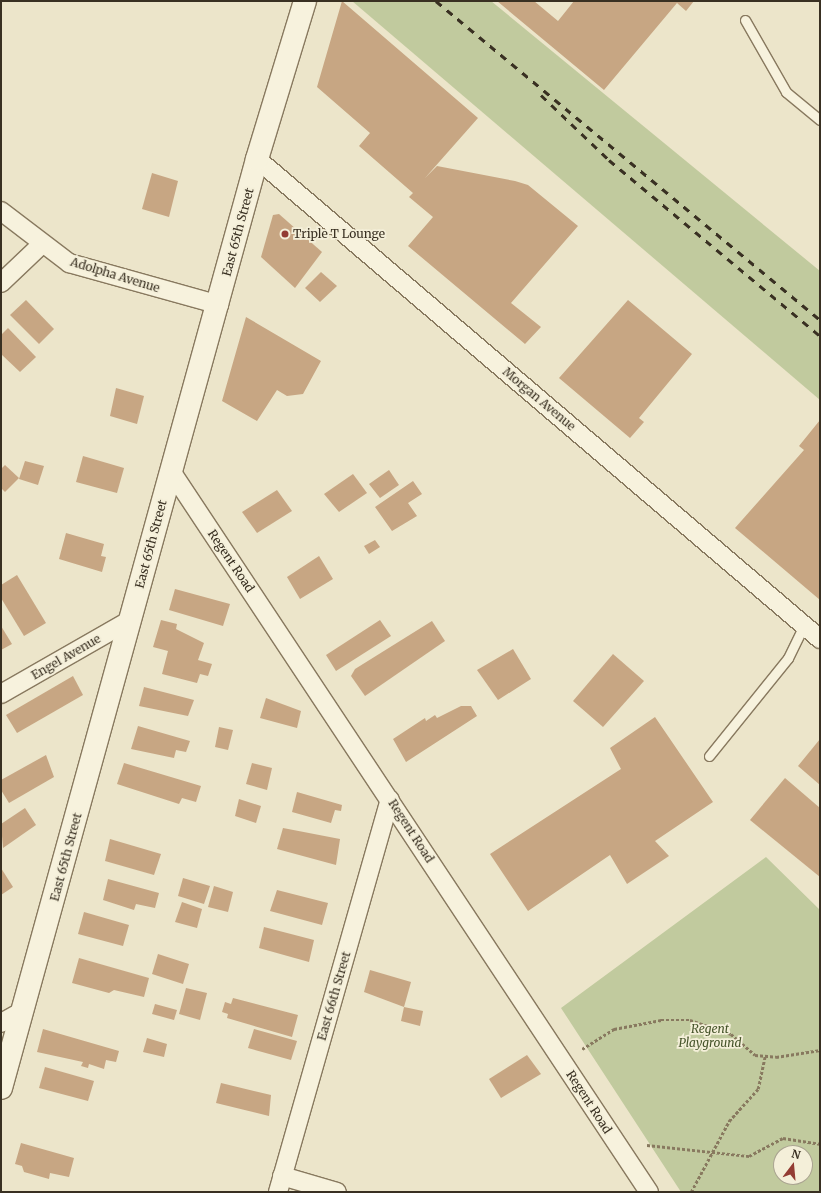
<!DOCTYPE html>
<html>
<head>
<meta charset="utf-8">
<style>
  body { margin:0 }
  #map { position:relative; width:821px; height:1193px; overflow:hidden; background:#ece5ca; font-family:Merriweather,serif }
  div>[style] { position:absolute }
  .green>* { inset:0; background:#c1ca9e }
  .building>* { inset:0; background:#c7a683 }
  .path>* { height:2.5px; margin-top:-1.25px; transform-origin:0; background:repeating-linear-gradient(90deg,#88795f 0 3px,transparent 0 5px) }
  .roads { filter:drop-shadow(1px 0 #88795f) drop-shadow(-1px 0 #88795f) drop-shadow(0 1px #88795f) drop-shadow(0 -1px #88795f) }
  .service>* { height:9px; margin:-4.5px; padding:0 4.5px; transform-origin:4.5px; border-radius:4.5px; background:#f7f2dd }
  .minor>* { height:18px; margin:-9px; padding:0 9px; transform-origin:9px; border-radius:9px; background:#f7f2dd }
  .tertiary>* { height:22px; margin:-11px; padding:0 11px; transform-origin:11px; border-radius:11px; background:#f7f2dd }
  .rail>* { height:3px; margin-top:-1.5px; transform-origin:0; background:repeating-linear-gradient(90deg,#393022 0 7px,transparent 0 14px) }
  .dots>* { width:11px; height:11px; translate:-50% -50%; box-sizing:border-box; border:2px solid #f4efd9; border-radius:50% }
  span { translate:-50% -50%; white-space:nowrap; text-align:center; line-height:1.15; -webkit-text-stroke:3.5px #f4efd9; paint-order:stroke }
  .street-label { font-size:12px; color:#393022 }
  .poi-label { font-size:12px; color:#393022 }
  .left { translate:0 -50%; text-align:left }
  .park-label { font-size:12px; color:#46542a; font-style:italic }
  .frame { position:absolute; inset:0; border:2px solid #393022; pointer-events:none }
  .north { position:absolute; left:773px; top:1145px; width:40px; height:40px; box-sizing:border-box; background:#f4efd9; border:1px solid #a9a390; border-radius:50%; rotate:16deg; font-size:11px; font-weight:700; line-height:16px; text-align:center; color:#393022 }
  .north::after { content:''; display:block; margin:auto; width:14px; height:18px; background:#933c33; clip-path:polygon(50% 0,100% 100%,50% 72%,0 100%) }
</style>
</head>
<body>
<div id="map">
  <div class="green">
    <div style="clip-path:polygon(352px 1px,491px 1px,820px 271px,820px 400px)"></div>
    <div style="clip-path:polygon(evenodd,766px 857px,820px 910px,820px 1192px,681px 1192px,561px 1008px,766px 857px,781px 1153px,805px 1153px,805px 1177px,781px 1177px,781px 1153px)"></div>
  </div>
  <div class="building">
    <div style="clip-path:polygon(342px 1px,478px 118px,425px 178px,437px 166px,515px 181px,528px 185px,578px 226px,511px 303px,541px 327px,525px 344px,408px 246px,433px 217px,409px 197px,413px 193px,359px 146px,370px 133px,317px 87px)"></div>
    <div style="clip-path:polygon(497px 1px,534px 1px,558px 21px,574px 1px,694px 1px,686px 11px,677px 3px,604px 90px)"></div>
    <div style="clip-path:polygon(152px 173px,178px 181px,169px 217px,142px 209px)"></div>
    <div style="clip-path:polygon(279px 214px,322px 252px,295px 288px,261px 257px,273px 215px)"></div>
    <div style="clip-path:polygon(321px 272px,337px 286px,320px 302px,305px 288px)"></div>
    <div style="clip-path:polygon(26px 300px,54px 329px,39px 344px,10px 315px)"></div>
    <div style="clip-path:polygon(628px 300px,692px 354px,639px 418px,644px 422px,630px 438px,559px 378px)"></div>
    <div style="clip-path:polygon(246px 317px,321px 361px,303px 394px,287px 396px,277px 390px,257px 421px,222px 401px)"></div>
    <div style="clip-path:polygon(8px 328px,36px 357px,20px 372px,1px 354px,1px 335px)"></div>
    <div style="clip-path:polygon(116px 388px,144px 396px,137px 424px,110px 416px)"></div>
    <div style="clip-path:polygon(820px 420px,820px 600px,735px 528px,804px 450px,799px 446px)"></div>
    <div style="clip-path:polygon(83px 456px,124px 468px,117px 493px,76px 482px)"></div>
    <div style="clip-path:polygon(25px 461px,44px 466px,38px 485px,19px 479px)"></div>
    <div style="clip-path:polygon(5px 465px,19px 478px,5px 492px,1px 488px,1px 469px)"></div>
    <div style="clip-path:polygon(389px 470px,399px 485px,380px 498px,369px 484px)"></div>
    <div style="clip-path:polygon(353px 474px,367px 493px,339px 512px,324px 494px)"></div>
    <div style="clip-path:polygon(413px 481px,422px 494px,408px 503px,417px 516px,392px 531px,375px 507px)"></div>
    <div style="clip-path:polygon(277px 490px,292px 511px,257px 533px,242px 512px)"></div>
    <div style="clip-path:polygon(66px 533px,104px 544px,101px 556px,106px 557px,102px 572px,59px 559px)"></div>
    <div style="clip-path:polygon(375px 540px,380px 547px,369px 554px,364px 546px)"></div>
    <div style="clip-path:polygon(319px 556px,333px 579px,300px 599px,287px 577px)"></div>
    <div style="clip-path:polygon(17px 575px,46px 623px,24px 636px,1px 598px,1px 585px)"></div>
    <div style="clip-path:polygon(175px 589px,230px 604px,223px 626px,169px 610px)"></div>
    <div style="clip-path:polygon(161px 620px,177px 624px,176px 629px,204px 643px,198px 660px,212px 664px,208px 676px,200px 674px,197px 683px,162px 674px,168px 651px,153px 647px)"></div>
    <div style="clip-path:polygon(380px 620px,391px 636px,336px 671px,326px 655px)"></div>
    <div style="clip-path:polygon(432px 621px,445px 641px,365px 696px,351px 676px,355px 669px)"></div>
    <div style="clip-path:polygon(1px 626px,12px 644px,1px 650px)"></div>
    <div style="clip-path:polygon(513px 649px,531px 679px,498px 700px,477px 670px)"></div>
    <div style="clip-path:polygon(613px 654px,644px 681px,603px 727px,573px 701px)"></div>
    <div style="clip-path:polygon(73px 676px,83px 695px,17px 733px,6px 715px)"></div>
    <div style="clip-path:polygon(144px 687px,194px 700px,188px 716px,139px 706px)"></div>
    <div style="clip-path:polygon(266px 698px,301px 711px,297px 728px,260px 718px)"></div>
    <div style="clip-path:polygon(461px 706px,471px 706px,477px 716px,406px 762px,393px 739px,425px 718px,426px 721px,435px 715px,437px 718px)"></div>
    <div style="clip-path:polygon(655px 717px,713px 802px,655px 841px,669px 856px,627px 884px,610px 855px,528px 911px,490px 854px,621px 769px,610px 748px)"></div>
    <div style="clip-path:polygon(138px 726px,190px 741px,186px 752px,176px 750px,174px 758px,131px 749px)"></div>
    <div style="clip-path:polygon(219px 727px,233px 730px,228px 750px,215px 747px)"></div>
    <div style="clip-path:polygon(820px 739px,820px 785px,798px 766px)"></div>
    <div style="clip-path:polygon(46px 755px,54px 777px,9px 803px,1px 790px,1px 780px)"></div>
    <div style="clip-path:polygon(124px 763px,201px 786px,196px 802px,182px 798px,179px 804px,117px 784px)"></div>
    <div style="clip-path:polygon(252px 763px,272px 768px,267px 790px,246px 784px)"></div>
    <div style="clip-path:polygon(785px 778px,820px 808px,820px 877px,750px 820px)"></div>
    <div style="clip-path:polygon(297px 792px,342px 805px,341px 811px,335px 810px,331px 823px,292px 812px)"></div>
    <div style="clip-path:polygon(239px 799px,261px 806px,256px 823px,235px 816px)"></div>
    <div style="clip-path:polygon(25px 808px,36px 825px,3px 848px,1px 824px)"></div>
    <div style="clip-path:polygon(283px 828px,340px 839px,336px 865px,277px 849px)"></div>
    <div style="clip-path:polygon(110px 839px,161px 854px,154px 875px,105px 861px)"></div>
    <div style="clip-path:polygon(1px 868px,13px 887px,1px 895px)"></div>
    <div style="clip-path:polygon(183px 878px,210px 886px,204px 904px,178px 896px)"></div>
    <div style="clip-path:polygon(108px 879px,159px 893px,155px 908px,136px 904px,134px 910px,103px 900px)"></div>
    <div style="clip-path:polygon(214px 886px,233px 892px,228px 912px,208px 907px)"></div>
    <div style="clip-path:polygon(277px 890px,328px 903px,322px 925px,270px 911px)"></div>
    <div style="clip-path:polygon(182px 902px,202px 909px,197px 928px,175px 922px)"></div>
    <div style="clip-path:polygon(84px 912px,129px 925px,123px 946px,78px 934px)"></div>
    <div style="clip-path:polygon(264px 927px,314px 940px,309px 962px,259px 948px)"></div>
    <div style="clip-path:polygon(158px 954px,189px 964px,183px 984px,152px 974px)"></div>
    <div style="clip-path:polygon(79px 958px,149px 978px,144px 997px,114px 990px,109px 993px,72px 983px)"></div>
    <div style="clip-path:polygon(370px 970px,411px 982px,404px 1007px,364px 992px)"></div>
    <div style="clip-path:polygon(186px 988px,207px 993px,200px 1020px,179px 1014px)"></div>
    <div style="clip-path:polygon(233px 998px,298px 1015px,292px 1037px,227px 1018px,228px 1014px,222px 1012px,225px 1002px,231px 1004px)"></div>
    <div style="clip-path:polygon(155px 1004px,177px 1010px,174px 1020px,152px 1014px)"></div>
    <div style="clip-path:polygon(404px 1007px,423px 1011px,420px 1026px,401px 1021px)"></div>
    <div style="clip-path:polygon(43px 1029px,119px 1051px,116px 1062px,106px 1060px,104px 1069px,89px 1064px,88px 1068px,81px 1066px,83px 1062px,37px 1052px)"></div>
    <div style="clip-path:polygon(254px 1029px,297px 1041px,291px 1060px,248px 1048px)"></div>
    <div style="clip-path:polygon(147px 1038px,167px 1044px,164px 1057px,143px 1052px)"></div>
    <div style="clip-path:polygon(527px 1055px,541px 1074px,501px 1098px,489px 1079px)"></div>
    <div style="clip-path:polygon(45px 1067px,94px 1081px,88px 1101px,39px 1088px)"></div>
    <div style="clip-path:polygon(221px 1083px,271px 1095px,269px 1116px,216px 1103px)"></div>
    <div style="clip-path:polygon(21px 1143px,74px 1158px,69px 1177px,50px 1173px,49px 1179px,24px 1172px,22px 1166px,15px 1164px)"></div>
  </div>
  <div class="path">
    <div style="left:582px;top:1049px;width:38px;rotate:-32deg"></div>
    <div style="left:614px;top:1029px;width:48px;rotate:-10.8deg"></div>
    <div style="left:661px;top:1020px;width:29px"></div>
    <div style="left:690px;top:1020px;width:43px;rotate:18.9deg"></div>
    <div style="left:731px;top:1034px;width:32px;rotate:41deg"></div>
    <div style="left:755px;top:1055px;width:21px;rotate:5deg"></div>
    <div style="left:776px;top:1057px;width:45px;rotate:-9deg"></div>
    <div style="left:647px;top:1145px;width:103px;rotate:6.2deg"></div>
    <div style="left:749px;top:1156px;width:38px;rotate:-28deg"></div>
    <div style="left:783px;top:1138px;width:37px;rotate:9deg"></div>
    <div style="left:691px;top:1192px;width:81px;rotate:-61.8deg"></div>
    <div style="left:729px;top:1121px;width:43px;rotate:-47.8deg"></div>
    <div style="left:758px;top:1089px;width:34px;rotate:-78deg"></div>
  </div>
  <div class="roads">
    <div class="service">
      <div style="left:745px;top:20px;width:83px;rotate:60.3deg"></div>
      <div style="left:786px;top:92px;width:44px;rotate:39.5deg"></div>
      <div style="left:709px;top:756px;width:126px;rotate:-51.1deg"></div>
      <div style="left:788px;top:658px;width:37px;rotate:-64deg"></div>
    </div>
    <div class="minor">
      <div style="left:257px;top:159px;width:740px;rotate:40.45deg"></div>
      <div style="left:1px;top:211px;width:86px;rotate:37.4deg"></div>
      <div style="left:69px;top:263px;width:156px;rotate:15.6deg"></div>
      <div style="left:1px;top:283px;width:57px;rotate:-43.6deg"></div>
      <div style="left:171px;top:471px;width:865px;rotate:56.46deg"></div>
      <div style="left:1px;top:694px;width:149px;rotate:-29.8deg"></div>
      <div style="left:1px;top:1023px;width:26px;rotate:-29deg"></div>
      <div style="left:282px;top:1176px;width:57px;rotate:16.2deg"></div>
      <div style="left:278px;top:1192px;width:408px;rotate:-74.1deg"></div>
    </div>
    <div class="tertiary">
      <div style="left:1px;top:1088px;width:964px;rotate:-74.59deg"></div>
      <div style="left:257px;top:159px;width:165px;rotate:-73.1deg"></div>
    </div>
  </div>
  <div class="rail">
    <div style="left:436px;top:1px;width:499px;rotate:39.7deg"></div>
    <div style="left:541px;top:95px;width:94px;rotate:43.7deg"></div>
    <div style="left:609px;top:160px;width:275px;rotate:39.8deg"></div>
  </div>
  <div class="dots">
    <div style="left:285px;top:234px;background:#933c33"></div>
  </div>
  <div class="street-label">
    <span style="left:238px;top:232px;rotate:-75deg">East 65th Street</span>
    <span style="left:115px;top:275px;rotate:17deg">Adolpha Avenue</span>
    <span style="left:539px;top:399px;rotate:40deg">Morgan Avenue</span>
    <span style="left:151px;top:544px;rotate:-75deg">East 65th Street</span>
    <span style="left:231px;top:561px;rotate:56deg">Regent Road</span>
    <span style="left:66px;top:657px;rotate:-30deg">Engel Avenue</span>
    <span style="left:411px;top:831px;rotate:57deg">Regent Road</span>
    <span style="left:66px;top:857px;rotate:-75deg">East 65th Street</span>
    <span style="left:334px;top:996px;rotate:-74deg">East 66th Street</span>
    <span style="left:589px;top:1102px;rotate:57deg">Regent Road</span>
  </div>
  <div class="poi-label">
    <span class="left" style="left:293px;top:234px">Triple T Lounge</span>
  </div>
  <div class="park-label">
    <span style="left:710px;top:1036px">Regent<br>Playground</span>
  </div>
  <div class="frame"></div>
  <div class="north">N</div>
</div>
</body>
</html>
